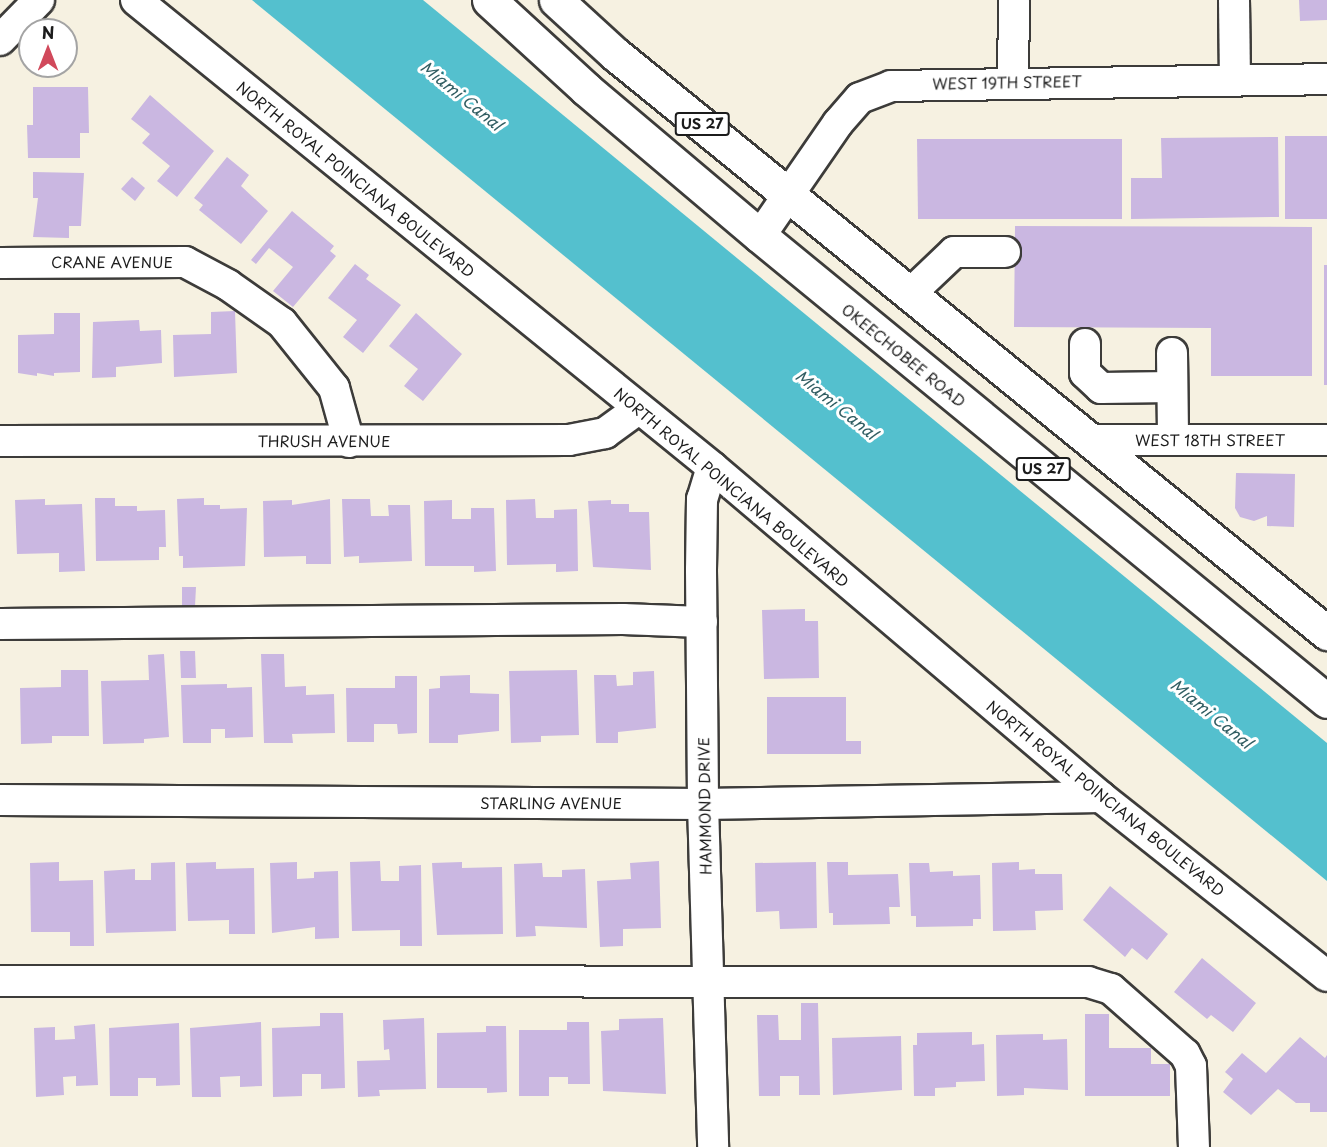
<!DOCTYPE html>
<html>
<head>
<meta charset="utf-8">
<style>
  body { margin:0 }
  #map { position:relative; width:1327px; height:1147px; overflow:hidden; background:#f6f1e1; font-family:"Playpen Sans",sans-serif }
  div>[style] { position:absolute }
  .water>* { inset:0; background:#54c0ce }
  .building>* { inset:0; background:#cab7e1 }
  .roads { filter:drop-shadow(2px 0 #3d3c3a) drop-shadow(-2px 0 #3d3c3a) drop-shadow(0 2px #3d3c3a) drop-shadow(0 -2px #3d3c3a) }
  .minor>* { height:30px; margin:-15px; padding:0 15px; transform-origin:15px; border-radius:15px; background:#fff }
  .highway>* { height:33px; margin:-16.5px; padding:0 16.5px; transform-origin:16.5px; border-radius:16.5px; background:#fff }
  span { translate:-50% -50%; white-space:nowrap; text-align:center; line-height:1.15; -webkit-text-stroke:6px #fff; paint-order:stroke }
  .shield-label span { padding:2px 4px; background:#fff; border:2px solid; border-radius:4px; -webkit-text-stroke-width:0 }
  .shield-label { font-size:14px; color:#1c1c1c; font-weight:700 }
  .street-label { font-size:15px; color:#1c1c1c }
  .water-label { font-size:16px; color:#325e63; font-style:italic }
  .north { position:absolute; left:18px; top:18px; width:60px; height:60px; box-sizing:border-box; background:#fff; border:2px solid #a4a4a4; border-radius:50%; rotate:0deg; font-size:16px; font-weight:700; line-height:24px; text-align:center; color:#1c1c1c }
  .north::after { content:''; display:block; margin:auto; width:21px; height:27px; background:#d1495b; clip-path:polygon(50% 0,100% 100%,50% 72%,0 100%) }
</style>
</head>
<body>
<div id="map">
  <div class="water">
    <div style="clip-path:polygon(252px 0,423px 0,1327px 743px,1327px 881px)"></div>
  </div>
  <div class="building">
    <div style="clip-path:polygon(1299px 0,1327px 0,1327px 20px,1300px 21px)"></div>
    <div style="clip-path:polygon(33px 87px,88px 87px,89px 133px,80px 133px,80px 158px,28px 158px,27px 125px,33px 125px)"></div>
    <div style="clip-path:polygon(150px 95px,214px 151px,177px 197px,157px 181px,170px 166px,142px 143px,150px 134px,131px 119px)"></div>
    <div style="clip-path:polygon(1285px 136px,1327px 136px,1327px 219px,1285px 219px)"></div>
    <div style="clip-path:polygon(1278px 137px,1279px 217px,1131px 219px,1131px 178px,1162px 178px,1161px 138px)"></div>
    <div style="clip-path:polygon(917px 139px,1122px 139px,1122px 219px,918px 219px)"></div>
    <div style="clip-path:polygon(227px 157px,249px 175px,241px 186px,268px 211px,241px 244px,199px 210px,203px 205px,194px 198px)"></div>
    <div style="clip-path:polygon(33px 172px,84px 173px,81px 226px,69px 226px,69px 238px,33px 237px,38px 198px,33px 198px)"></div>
    <div style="clip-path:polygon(132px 177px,145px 188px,135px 201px,121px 189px)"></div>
    <div style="clip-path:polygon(292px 211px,334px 246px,330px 251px,336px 256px,293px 307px,273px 291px,293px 267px,269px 248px,256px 264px,251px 260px)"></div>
    <div style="clip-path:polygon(1015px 226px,1312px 227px,1312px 376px,1211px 376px,1211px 328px,1014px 327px)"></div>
    <div style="clip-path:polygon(355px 264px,369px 275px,366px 279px,401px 305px,363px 353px,343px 337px,357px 320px,328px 298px)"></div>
    <div style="clip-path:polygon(1324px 265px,1327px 265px,1327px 385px,1324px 385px)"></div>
    <div style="clip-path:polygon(235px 311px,237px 373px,174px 377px,173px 335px,211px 334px,211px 312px)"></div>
    <div style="clip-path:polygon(54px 313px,80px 313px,80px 372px,54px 373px,54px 376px,37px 373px,37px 376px,18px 373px,18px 335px,54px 334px)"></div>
    <div style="clip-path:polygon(416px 313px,462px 354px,423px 401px,404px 386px,418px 369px,389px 346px)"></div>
    <div style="clip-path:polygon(139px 320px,140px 331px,161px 330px,162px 363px,116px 367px,116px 377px,92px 378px,93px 322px)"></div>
    <div style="clip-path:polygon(1236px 473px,1295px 474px,1294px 527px,1267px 526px,1267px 516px,1254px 521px,1240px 517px,1235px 508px)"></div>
    <div style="clip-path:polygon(95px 498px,115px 498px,115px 506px,137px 506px,137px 511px,165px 510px,166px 547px,159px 547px,159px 560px,96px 561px)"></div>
    <div style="clip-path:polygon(204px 498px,204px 505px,220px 505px,220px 509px,247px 508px,245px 566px,183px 568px,183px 556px,179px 556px,177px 499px)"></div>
    <div style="clip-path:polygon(45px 499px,45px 505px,82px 504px,85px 571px,59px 572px,59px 553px,17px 554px,15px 500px)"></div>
    <div style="clip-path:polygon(330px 499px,331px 564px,306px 564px,306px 556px,264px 557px,263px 501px,292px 500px,292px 505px)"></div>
    <div style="clip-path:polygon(342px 499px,370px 499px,371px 516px,389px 516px,388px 505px,410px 505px,412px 561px,359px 563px,359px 556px,344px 557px)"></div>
    <div style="clip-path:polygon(535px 499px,536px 518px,554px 518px,554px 510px,577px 509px,578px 571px,556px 572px,556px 564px,507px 565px,506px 500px)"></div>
    <div style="clip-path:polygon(452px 500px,452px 519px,471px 519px,471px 508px,494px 508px,496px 571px,474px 572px,474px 566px,425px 566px,424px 501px)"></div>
    <div style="clip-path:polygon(611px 500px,611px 504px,629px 504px,629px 512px,649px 512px,651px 570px,593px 567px,588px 501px)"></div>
    <div style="clip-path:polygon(182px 587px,196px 587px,195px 606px,182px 606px)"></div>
    <div style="clip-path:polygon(805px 609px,805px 621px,818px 621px,819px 678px,764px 679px,762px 610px)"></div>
    <div style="clip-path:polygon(180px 651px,195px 651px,196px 678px,181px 678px)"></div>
    <div style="clip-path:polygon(164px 654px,169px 737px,144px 739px,144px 743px,103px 744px,101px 681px,149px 680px,148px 655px)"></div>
    <div style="clip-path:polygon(261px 654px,284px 654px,285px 687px,306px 686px,306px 695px,334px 694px,335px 733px,292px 734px,293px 743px,264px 743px)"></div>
    <div style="clip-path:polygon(61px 670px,88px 670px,89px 736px,52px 736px,52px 743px,21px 744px,20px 688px,61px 687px)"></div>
    <div style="clip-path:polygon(577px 670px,579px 735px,541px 736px,541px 742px,511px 743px,509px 671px)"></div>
    <div style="clip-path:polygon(654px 671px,656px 728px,618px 732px,618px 743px,596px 743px,594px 675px,616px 675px,617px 686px,633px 685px,633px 672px)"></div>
    <div style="clip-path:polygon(470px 675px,470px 693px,499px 694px,499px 731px,458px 735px,458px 743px,429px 743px,429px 689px,440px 688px,440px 676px)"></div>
    <div style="clip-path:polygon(395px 676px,417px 676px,417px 733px,398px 734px,397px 724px,374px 724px,374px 742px,347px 742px,346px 688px,395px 688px)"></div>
    <div style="clip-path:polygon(227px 684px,227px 688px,252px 687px,253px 737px,225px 738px,225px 729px,211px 729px,211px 743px,183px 743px,181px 685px)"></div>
    <div style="clip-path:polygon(767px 697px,846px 697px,846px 741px,861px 741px,861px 754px,767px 754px)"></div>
    <div style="clip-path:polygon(380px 861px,381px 881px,399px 881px,399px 866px,421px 865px,422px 946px,400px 946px,400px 930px,352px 931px,350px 862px)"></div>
    <div style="clip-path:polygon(659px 861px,661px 928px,623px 929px,623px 946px,600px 947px,597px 881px,631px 879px,630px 863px)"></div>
    <div style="clip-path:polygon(59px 862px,59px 881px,93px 880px,94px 946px,70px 946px,70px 932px,31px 932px,30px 863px)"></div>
    <div style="clip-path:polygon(175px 862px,176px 931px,106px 933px,104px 871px,135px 869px,135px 880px,151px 880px,151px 863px)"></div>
    <div style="clip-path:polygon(216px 862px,216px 869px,254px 868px,255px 934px,229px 934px,229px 920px,188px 921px,186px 863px)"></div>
    <div style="clip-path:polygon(297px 862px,297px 879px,314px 878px,314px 872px,338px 871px,339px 938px,315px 939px,315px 927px,272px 933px,270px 863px)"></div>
    <div style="clip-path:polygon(462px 862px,462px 868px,502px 867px,503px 934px,437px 935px,432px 863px)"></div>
    <div style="clip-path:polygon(816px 862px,817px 928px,780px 929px,779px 911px,756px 912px,755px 863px)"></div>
    <div style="clip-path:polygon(827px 862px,848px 862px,848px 875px,898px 874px,900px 907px,889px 907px,890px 924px,833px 925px,833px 913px,829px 913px)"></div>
    <div style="clip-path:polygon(1019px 862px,1019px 870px,1035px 869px,1035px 874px,1062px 874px,1063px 910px,1035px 911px,1036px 930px,993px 931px,992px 863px)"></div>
    <div style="clip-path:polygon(542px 863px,543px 877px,562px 877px,562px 870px,585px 869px,587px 928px,535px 926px,536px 936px,516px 937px,514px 864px)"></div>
    <div style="clip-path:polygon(909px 863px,929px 863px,930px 872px,953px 871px,953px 876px,980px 875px,981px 919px,973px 919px,973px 926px,916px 927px,916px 916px,911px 916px)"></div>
    <div style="clip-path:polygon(1110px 886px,1168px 934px,1147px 960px,1132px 948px,1125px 957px,1083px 920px)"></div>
    <div style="clip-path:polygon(1202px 958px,1256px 1003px,1233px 1032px,1211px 1015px,1207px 1019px,1174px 992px)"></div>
    <div style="clip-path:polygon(801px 1003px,818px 1003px,820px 1095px,799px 1095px,799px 1076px,780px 1076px,780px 1096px,759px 1096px,757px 1015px,778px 1015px,779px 1040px,801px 1040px)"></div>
    <div style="clip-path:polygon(320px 1013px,343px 1013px,345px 1088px,321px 1089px,321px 1074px,302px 1074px,302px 1096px,273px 1097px,272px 1028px,320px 1026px)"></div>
    <div style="clip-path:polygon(1085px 1014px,1109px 1014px,1109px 1048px,1151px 1048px,1151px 1064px,1170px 1064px,1170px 1096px,1085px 1096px)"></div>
    <div style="clip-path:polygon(424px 1018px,426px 1089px,379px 1090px,380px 1096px,358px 1097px,357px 1061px,390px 1060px,389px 1049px,384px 1050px,383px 1020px)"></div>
    <div style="clip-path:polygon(663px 1018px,666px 1094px,603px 1091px,601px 1031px,619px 1030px,619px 1019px)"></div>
    <div style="clip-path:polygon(261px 1022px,262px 1086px,240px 1087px,240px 1076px,220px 1077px,221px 1097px,192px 1097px,190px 1028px)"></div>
    <div style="clip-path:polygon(567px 1022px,589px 1022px,590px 1084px,568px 1084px,568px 1077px,549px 1077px,549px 1096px,519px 1096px,519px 1030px,567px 1030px)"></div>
    <div style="clip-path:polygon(179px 1023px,180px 1085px,156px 1086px,156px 1078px,138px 1078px,138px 1096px,110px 1096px,109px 1028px)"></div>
    <div style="clip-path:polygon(95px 1024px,98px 1085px,76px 1086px,76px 1076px,63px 1077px,64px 1095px,36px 1097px,34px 1028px,55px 1027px,55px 1040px,75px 1039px,74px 1026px)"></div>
    <div style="clip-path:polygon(486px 1026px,506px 1026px,507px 1092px,487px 1093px,487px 1088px,437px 1088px,437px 1033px,486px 1032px)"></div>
    <div style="clip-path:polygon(972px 1032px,972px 1045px,984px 1044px,985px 1081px,956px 1082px,956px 1087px,935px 1088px,935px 1096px,914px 1096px,913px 1045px,917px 1045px,917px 1033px)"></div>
    <div style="clip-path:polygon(1043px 1034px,1043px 1040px,1067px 1039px,1068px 1090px,1024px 1088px,1024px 1095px,997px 1096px,996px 1035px)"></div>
    <div style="clip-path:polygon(901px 1036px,902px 1090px,833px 1095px,832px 1038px)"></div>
    <div style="clip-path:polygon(1300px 1037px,1325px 1058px,1327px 1055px,1327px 1112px,1310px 1112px,1310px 1103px,1296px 1103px,1278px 1089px,1251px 1115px,1223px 1092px,1233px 1079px,1225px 1072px,1242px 1053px,1266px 1073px)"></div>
  </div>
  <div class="roads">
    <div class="minor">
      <div style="left:136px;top:0;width:742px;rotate:39.03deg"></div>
      <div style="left:712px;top:467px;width:510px;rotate:40.31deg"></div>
      <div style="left:1101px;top:797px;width:288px;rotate:38.4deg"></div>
      <div style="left:1234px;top:0;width:80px;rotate:89.3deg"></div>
      <div style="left:0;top:40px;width:56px;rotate:-45.7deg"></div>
      <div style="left:1013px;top:82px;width:82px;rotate:-89.3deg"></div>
      <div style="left:760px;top:236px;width:137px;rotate:-55.4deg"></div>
      <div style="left:838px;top:123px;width:33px;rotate:-49deg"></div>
      <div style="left:860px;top:98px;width:33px;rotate:-21deg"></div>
      <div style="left:891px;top:86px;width:436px;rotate:-0.9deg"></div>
      <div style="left:0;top:263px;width:185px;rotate:-0.3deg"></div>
      <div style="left:185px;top:262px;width:49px;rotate:28.1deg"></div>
      <div style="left:228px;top:285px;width:66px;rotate:35.1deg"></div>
      <div style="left:282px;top:323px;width:83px;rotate:51.3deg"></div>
      <div style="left:334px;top:388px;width:56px;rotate:74.5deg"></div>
      <div style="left:911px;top:293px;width:59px;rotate:-43.6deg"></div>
      <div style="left:954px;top:252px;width:51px"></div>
      <div style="left:1085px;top:344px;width:29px;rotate:90deg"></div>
      <div style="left:1085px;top:373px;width:22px;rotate:43deg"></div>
      <div style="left:1101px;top:388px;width:71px;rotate:-0.8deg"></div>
      <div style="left:1172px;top:353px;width:87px;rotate:89.3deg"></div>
      <div style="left:1092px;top:440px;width:235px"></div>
      <div style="left:0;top:441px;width:569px;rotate:-0.1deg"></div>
      <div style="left:569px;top:440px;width:37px;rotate:-11deg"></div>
      <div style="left:605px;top:433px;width:41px;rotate:-36deg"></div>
      <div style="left:712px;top:467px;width:34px;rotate:107deg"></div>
      <div style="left:702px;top:499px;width:71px;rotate:90.8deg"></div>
      <div style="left:701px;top:570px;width:234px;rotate:89.5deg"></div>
      <div style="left:703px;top:804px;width:343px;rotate:88.3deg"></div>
      <div style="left:0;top:624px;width:623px;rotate:-0.46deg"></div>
      <div style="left:623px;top:619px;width:79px;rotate:2.2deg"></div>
      <div style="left:0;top:800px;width:703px;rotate:0.33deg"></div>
      <div style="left:703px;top:804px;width:398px;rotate:-1deg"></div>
      <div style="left:0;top:981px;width:1088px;rotate:0.05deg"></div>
      <div style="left:1088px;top:982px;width:24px;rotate:17deg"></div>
      <div style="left:1111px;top:989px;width:98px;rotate:41.3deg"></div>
      <div style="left:1185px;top:1054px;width:13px;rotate:63deg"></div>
      <div style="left:1191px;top:1066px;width:81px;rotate:87.9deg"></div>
    </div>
    <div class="highway">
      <div style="left:489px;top:0;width:132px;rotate:42.5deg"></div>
      <div style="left:586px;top:89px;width:228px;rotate:40.2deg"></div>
      <div style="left:760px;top:236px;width:733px;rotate:39.36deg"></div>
      <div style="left:556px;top:0;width:80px;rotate:42.5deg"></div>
      <div style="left:615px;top:54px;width:918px;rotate:39.12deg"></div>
    </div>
  </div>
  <div class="shield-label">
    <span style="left:702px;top:124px">US 27</span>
    <span style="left:1043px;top:469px">US 27</span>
  </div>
  <div class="street-label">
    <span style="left:1007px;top:82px;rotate:-1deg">WEST 19TH STREET</span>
    <span style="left:356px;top:179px;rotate:39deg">NORTH ROYAL POINCIANA BOULEVARD</span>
    <span style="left:112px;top:262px">CRANE AVENUE</span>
    <span style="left:904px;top:355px;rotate:39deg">OKEECHOBEE ROAD</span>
    <span style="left:1210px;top:440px">WEST 18TH STREET</span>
    <span style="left:324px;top:441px">THRUSH AVENUE</span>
    <span style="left:732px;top:487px;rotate:40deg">NORTH ROYAL POINCIANA BOULEVARD</span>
    <span style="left:1106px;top:798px;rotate:39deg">NORTH ROYAL POINCIANA BOULEVARD</span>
    <span style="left:551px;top:803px">STARLING AVENUE</span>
    <span style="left:704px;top:806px;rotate:-91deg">HAMMOND DRIVE</span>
  </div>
  <div class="water-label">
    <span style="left:462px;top:95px;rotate:39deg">Miami Canal</span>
    <span style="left:837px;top:404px;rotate:39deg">Miami Canal</span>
    <span style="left:1212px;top:713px;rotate:39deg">Miami Canal</span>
  </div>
  <div class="north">N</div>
</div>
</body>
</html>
